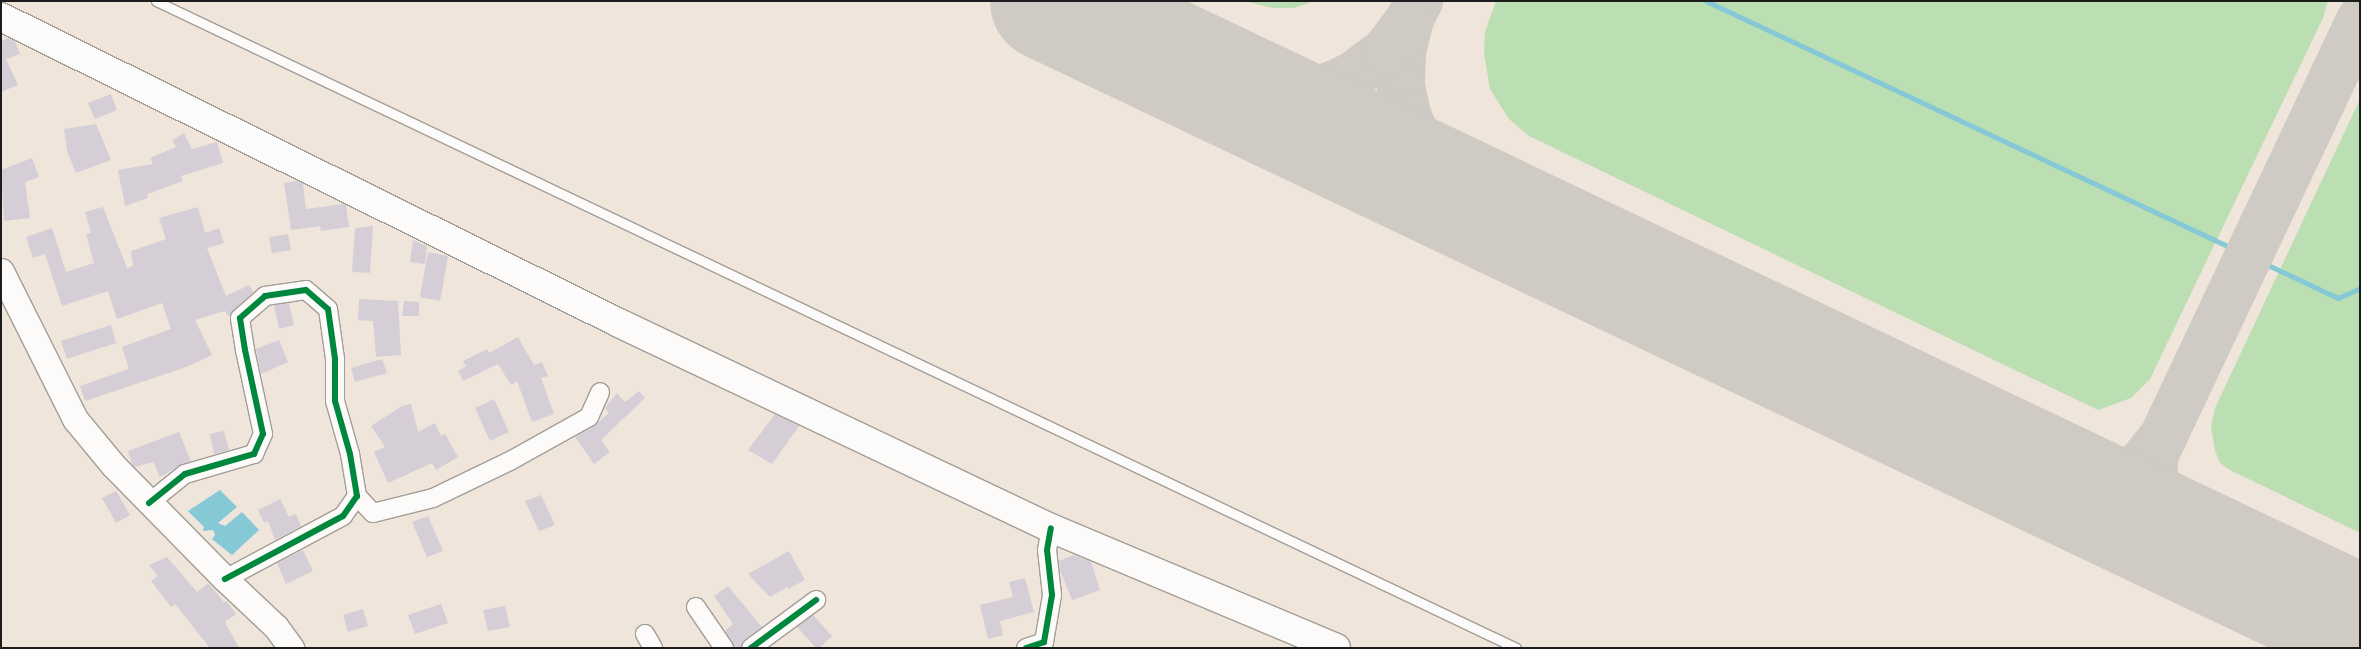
<!DOCTYPE html>
<html>
<head>
<meta charset="utf-8">
<style>
  body { margin:0 }
  #map { position:relative; width:2361px; height:649px; overflow:hidden; background:#efe5da; font-family:"Gochi Hand",sans-serif }
  div>[style] { position:absolute }
  .green>* { inset:0; background:#bcdeb3 }
  .water>* { inset:0; background:#84c9d5 }
  .stream>* { height:5px; margin:-2.5px; padding:0 2.5px; transform-origin:2.5px; border-radius:2.5px; background:#84c9d5 }
  .taxiway>* { height:48px; margin:-24px; padding:0 24px; transform-origin:24px; border-radius:24px; background:#cfcac3 }
  .runway>* { height:119px; margin:-59.5px; padding:0 59.5px; transform-origin:59.5px; border-radius:59.5px; background:#cfcac3 }
  .building>* { inset:0; background:#d5ced7 }
  .roads { filter:drop-shadow(1px 0 #a39d97) drop-shadow(-1px 0 #a39d97) drop-shadow(0 1px #a39d97) drop-shadow(0 -1px #a39d97) }
  .lane>* { height:9px; margin:-4.5px; padding:0 4.5px; transform-origin:4.5px; border-radius:4.5px; background:#fdfbf9 }
  .street>* { height:18px; margin:-9px; padding:0 9px; transform-origin:9px; border-radius:9px; background:#fdfbf9 }
  .secondary>* { height:25px; margin:-12.5px; padding:0 12.5px; transform-origin:12.5px; border-radius:12.5px; background:#fdfbf9 }
  .primary>* { height:28px; margin:-14px; padding:0 14px; transform-origin:14px; border-radius:14px; background:#fdfbf9 }
  .cycleway>* { height:6px; margin:-3px; padding:0 3px; transform-origin:3px; border-radius:3px; background:#00873e }
  span { translate:-50% -50%; white-space:nowrap; text-align:center; line-height:1.15; -webkit-text-stroke:5px #fff; paint-order:stroke }
  .frame { position:absolute; inset:0; border:2px solid #1c1c1c; pointer-events:none }
</style>
</head>
<body>
<div id="map">
  <div class="green">
    <div style="clip-path:polygon(1244px 1px,1315px 1px,1294px 8px,1272px 8px)"></div>
    <div style="clip-path:polygon(1496px 1px,2328px 1px,2323px 18px,2150px 379px,2131px 398px,2098px 410px,1529px 136px,1509px 119px,1490px 89px,1484px 53px,1485px 32px)"></div>
    <div style="clip-path:polygon(2360px 99px,2360px 533px,2230px 470px,2220px 463px,2215px 451px,2211px 427px,2215px 408px)"></div>
  </div>
  <div class="water">
    <div style="clip-path:polygon(220px 490px,237px 507px,218px 523px,225px 526px,242px 512px,259px 530px,232px 555px,212px 539px,215px 535px,213px 530px,203px 531px,204px 527px,188px 511px)"></div>
  </div>
  <div class="stream">
    <div style="left:1706px;top:1px;width:698px;rotate:25.17deg"></div>
    <div style="left:2338px;top:298px;width:24px;rotate:-24deg"></div>
  </div>
  <div class="taxiway">
    <div style="left:1419px;top:1px;width:20px;rotate:117deg"></div>
    <div style="left:1410px;top:19px;width:34px;rotate:104deg"></div>
    <div style="left:1402px;top:52px;width:34px;rotate:92deg"></div>
    <div style="left:1401px;top:86px;width:30px;rotate:78deg"></div>
    <div style="left:1407px;top:115px;width:36px;rotate:67deg"></div>
    <div style="left:1421px;top:148px;width:24px;rotate:55deg"></div>
    <div style="left:1435px;top:168px;width:56px;rotate:41.4deg"></div>
    <div style="left:1219px;top:82px;width:32px;rotate:14deg"></div>
    <div style="left:1250px;top:90px;width:35px;rotate:7deg"></div>
    <div style="left:1285px;top:94px;width:32px;rotate:-7deg"></div>
    <div style="left:1317px;top:90px;width:19px;rotate:-18deg"></div>
    <div style="left:1335px;top:84px;width:21px;rotate:-25deg"></div>
    <div style="left:1354px;top:75px;width:40px;rotate:-37deg"></div>
    <div style="left:1386px;top:51px;width:40px;rotate:-53deg"></div>
    <div style="left:2041px;top:474px;width:44px;rotate:13.1deg"></div>
    <div style="left:2084px;top:484px;width:23px;rotate:-5deg"></div>
    <div style="left:2107px;top:482px;width:24px;rotate:-22deg"></div>
    <div style="left:2129px;top:473px;width:15px;rotate:-37deg"></div>
    <div style="left:2141px;top:464px;width:28px;rotate:-51deg"></div>
    <div style="left:2205px;top:551px;width:32px;rotate:-145deg"></div>
    <div style="left:2179px;top:533px;width:29px;rotate:-125deg"></div>
    <div style="left:2162px;top:509px;width:30px;rotate:-107deg"></div>
    <div style="left:2153px;top:480px;width:26px;rotate:-86deg"></div>
    <div style="left:2155px;top:454px;width:480px;rotate:-64.7deg"></div>
  </div>
  <div class="runway">
    <div style="left:1049px;top:1px;width:1452px;rotate:25.45deg"></div>
  </div>
  <div class="building">
    <div style="clip-path:polygon(9px 38px,15px 41px,20px 54px,6px 59px,18px 85px,1px 92px,1px 41px)"></div>
    <div style="clip-path:polygon(111px 94px,117px 110px,95px 119px,88px 103px)"></div>
    <div style="clip-path:polygon(96px 124px,111px 160px,76px 173px,67px 151px,64px 129px)"></div>
    <div style="clip-path:polygon(184px 133px,192px 149px,217px 142px,223px 163px,181px 176px,183px 181px,147px 194px,148px 198px,125px 206px,118px 170px,153px 164px,150px 158px,176px 147px,172px 140px)"></div>
    <div style="clip-path:polygon(32px 158px,39px 177px,25px 182px,30px 218px,4px 221px,1px 170px)"></div>
    <div style="clip-path:polygon(297px 181px,303px 184px,306px 209px,343px 204px,346px 205px,349px 227px,321px 231px,320px 226px,291px 230px,284px 183px)"></div>
    <div style="clip-path:polygon(103px 207px,127px 268px,133px 266px,131px 251px,166px 239px,159px 218px,198px 207px,205px 233px,219px 228px,224px 243px,207px 248px,226px 296px,249px 285px,253px 292px,228px 316px,225px 311px,195px 320px,212px 355px,189px 366px,85px 401px,80px 386px,129px 369px,122px 347px,171px 329px,162px 303px,117px 319px,108px 291px,62px 306px,45px 254px,33px 258px,26px 237px,52px 228px,66px 272px,94px 263px,86px 234px,91px 233px,85px 212px)"></div>
    <div style="clip-path:polygon(373px 226px,370px 273px,352px 272px,355px 228px)"></div>
    <div style="clip-path:polygon(288px 234px,291px 250px,272px 253px,269px 237px)"></div>
    <div style="clip-path:polygon(413px 240px,427px 246px,425px 264px,410px 262px)"></div>
    <div style="clip-path:polygon(428px 252px,448px 256px,440px 301px,420px 297px)"></div>
    <div style="clip-path:polygon(359px 299px,398px 301px,401px 355px,376px 357px,373px 321px,358px 320px)"></div>
    <div style="clip-path:polygon(404px 301px,419px 302px,419px 316px,402px 316px)"></div>
    <div style="clip-path:polygon(289px 303px,294px 325px,279px 329px,274px 305px)"></div>
    <div style="clip-path:polygon(111px 325px,116px 343px,67px 359px,61px 341px)"></div>
    <div style="clip-path:polygon(518px 337px,534px 365px,542px 362px,548px 376px,541px 378px,554px 414px,532px 422px,517px 381px,511px 385px,498px 364px,463px 381px,458px 371px,466px 366px,463px 361px,487px 349px,489px 353px)"></div>
    <div style="clip-path:polygon(279px 340px,288px 362px,261px 374px,256px 349px)"></div>
    <div style="clip-path:polygon(382px 359px,387px 373px,355px 382px,351px 368px)"></div>
    <div style="clip-path:polygon(639px 391px,645px 398px,601px 440px,610px 452px,594px 464px,575px 437px,594px 426px,609px 413px,605px 408px,617px 393px,625px 402px)"></div>
    <div style="clip-path:polygon(494px 399px,509px 432px,490px 441px,475px 408px)"></div>
    <div style="clip-path:polygon(411px 404px,418px 432px,435px 423px,441px 436px,445px 434px,458px 457px,436px 470px,432px 463px,388px 483px,374px 452px,385px 447px,371px 426px,402px 406px)"></div>
    <div style="clip-path:polygon(775px 414px,799px 426px,772px 464px,748px 450px)"></div>
    <div style="clip-path:polygon(224px 431px,229px 450px,214px 454px,210px 434px)"></div>
    <div style="clip-path:polygon(179px 432px,191px 461px,182px 464px,160px 477px,153px 462px,135px 467px,132px 464px,128px 451px)"></div>
    <div style="clip-path:polygon(116px 491px,130px 515px,116px 523px,102px 498px)"></div>
    <div style="clip-path:polygon(541px 495px,555px 525px,539px 531px,525px 501px)"></div>
    <div style="clip-path:polygon(280px 499px,289px 517px,296px 514px,301px 526px,275px 540px,268px 521px,264px 523px,258px 510px)"></div>
    <div style="clip-path:polygon(428px 516px,443px 551px,427px 557px,412px 522px)"></div>
    <div style="clip-path:polygon(303px 550px,313px 571px,286px 584px,277px 563px)"></div>
    <div style="clip-path:polygon(789px 551px,805px 580px,788px 589px,787px 587px,770px 597px,748px 574px)"></div>
    <div style="clip-path:polygon(1074px 555px,1091px 562px,1100px 590px,1072px 600px,1060px 570px,1059px 561px)"></div>
    <div style="clip-path:polygon(167px 557px,197px 592px,208px 583px,224px 602px,226px 601px,236px 614px,225px 622px,239px 648px,210px 648px,175px 604px,171px 607px,151px 581px,158px 576px,149px 565px)"></div>
    <div style="clip-path:polygon(1025px 578px,1034px 612px,1000px 621px,1003px 635px,988px 639px,980px 605px,1013px 597px,1009px 582px)"></div>
    <div style="clip-path:polygon(728px 586px,762px 627px,744px 640px,741px 648px,735px 648px,725px 631px,733px 624px,714px 596px)"></div>
    <div style="clip-path:polygon(441px 604px,448px 623px,415px 634px,408px 615px)"></div>
    <div style="clip-path:polygon(505px 606px,510px 627px,488px 631px,483px 610px)"></div>
    <div style="clip-path:polygon(363px 609px,368px 626px,348px 632px,343px 615px)"></div>
    <div style="clip-path:polygon(813px 615px,832px 636px,819px 648px,816px 648px,797px 627px)"></div>
  </div>
  <div class="roads">
    <div class="lane">
      <div style="left:156px;top:1px;width:1506px;rotate:25.44deg"></div>
    </div>
    <div class="street">
      <div style="left:357px;top:496px;width:23px;rotate:47deg"></div>
      <div style="left:373px;top:513px;width:62px;rotate:-14deg"></div>
      <div style="left:433px;top:498px;width:85px;rotate:-25.7deg"></div>
      <div style="left:510px;top:461px;width:90px;rotate:-29.1deg"></div>
      <div style="left:589px;top:417px;width:27px;rotate:-66deg"></div>
      <div style="left:149px;top:503px;width:46px;rotate:-38.9deg"></div>
      <div style="left:185px;top:474px;width:72px;rotate:-16.2deg"></div>
      <div style="left:254px;top:454px;width:22px;rotate:-66deg"></div>
      <div style="left:263px;top:434px;width:86px;rotate:-102.1deg"></div>
      <div style="left:245px;top:350px;width:32px;rotate:-99deg"></div>
      <div style="left:240px;top:318px;width:33px;rotate:-41deg"></div>
      <div style="left:265px;top:296px;width:41px;rotate:-8.3deg"></div>
      <div style="left:306px;top:290px;width:29px;rotate:41deg"></div>
      <div style="left:328px;top:309px;width:50px;rotate:82deg"></div>
      <div style="left:335px;top:359px;width:42px;rotate:90deg"></div>
      <div style="left:335px;top:401px;width:55px;rotate:74.2deg"></div>
      <div style="left:350px;top:454px;width:43px;rotate:80.5deg"></div>
      <div style="left:357px;top:496px;width:24px;rotate:125deg"></div>
      <div style="left:343px;top:516px;width:134px;rotate:151.9deg"></div>
      <div style="left:696px;top:607px;width:50px;rotate:55.7deg"></div>
      <div style="left:645px;top:634px;width:16px;rotate:60deg"></div>
      <div style="left:751px;top:648px;width:81px;rotate:-36.4deg"></div>
      <div style="left:1026px;top:648px;width:19px;rotate:-18deg"></div>
      <div style="left:1044px;top:642px;width:48px;rotate:-80.3deg"></div>
      <div style="left:1052px;top:595px;width:45px;rotate:-96.3deg"></div>
      <div style="left:1047px;top:550px;width:22px;rotate:-80deg"></div>
    </div>
    <div class="secondary">
      <div style="left:1px;top:271px;width:165px;rotate:63.4deg"></div>
      <div style="left:75px;top:419px;width:60px;rotate:50.4deg"></div>
      <div style="left:113px;top:465px;width:160px;rotate:45.5deg"></div>
      <div style="left:225px;top:579px;width:70px;rotate:43.3deg"></div>
      <div style="left:276px;top:627px;width:26px;rotate:54deg"></div>
    </div>
    <div class="primary">
      <div style="left:1px;top:17px;width:690px;rotate:26.34deg"></div>
      <div style="left:619px;top:323px;width:478px;rotate:25.4deg"></div>
      <div style="left:1051px;top:528px;width:309px;rotate:22.8deg"></div>
    </div>
  </div>
  <div class="cycleway">
    <div style="left:149px;top:503px;width:46px;rotate:-38.9deg"></div>
    <div style="left:185px;top:474px;width:72px;rotate:-16.2deg"></div>
    <div style="left:254px;top:454px;width:22px;rotate:-66deg"></div>
    <div style="left:263px;top:434px;width:86px;rotate:-102.1deg"></div>
    <div style="left:245px;top:350px;width:32px;rotate:-99deg"></div>
    <div style="left:240px;top:318px;width:33px;rotate:-41deg"></div>
    <div style="left:265px;top:296px;width:41px;rotate:-8.3deg"></div>
    <div style="left:306px;top:290px;width:29px;rotate:41deg"></div>
    <div style="left:328px;top:309px;width:50px;rotate:82deg"></div>
    <div style="left:335px;top:359px;width:42px;rotate:90deg"></div>
    <div style="left:335px;top:401px;width:55px;rotate:74.2deg"></div>
    <div style="left:350px;top:454px;width:43px;rotate:80.5deg"></div>
    <div style="left:357px;top:496px;width:24px;rotate:125deg"></div>
    <div style="left:343px;top:516px;width:134px;rotate:151.9deg"></div>
    <div style="left:751px;top:648px;width:81px;rotate:-36.4deg"></div>
    <div style="left:1026px;top:648px;width:19px;rotate:-18deg"></div>
    <div style="left:1044px;top:642px;width:48px;rotate:-80.3deg"></div>
    <div style="left:1052px;top:595px;width:45px;rotate:-96.3deg"></div>
    <div style="left:1047px;top:550px;width:22px;rotate:-80deg"></div>
  </div>
  <div class="frame"></div>
</div>
</body>
</html>
